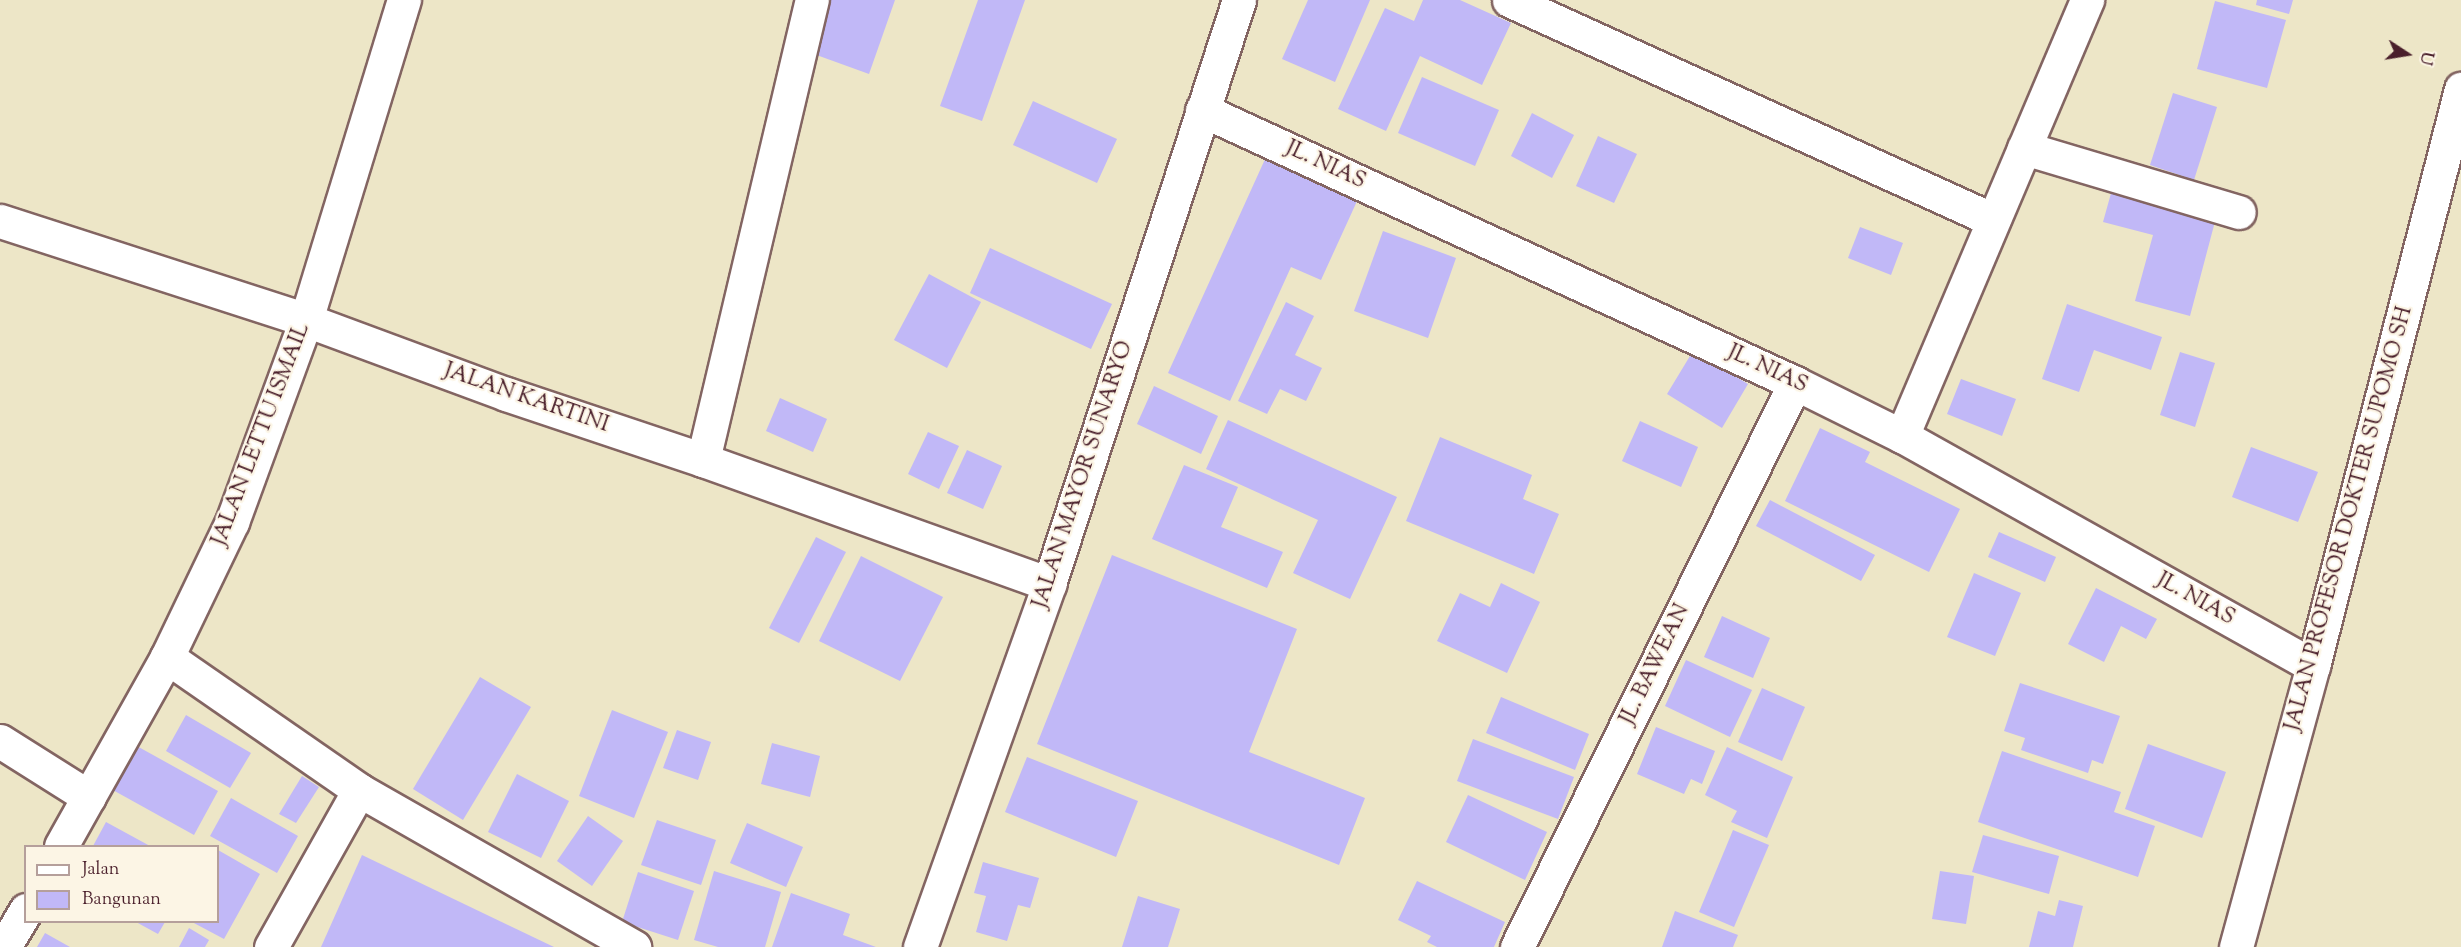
<!DOCTYPE html>
<html>
<head>
<meta charset="utf-8">
<style>
  body { margin:0 }
  #map { position:relative; width:2461px; height:947px; overflow:hidden; background:#ede6c7; font-family:"Sorts Mill Goudy",serif }
  div>[style] { position:absolute }
  .building>* { inset:0; background:#c1b8f7 }
  .roads { filter:drop-shadow(2px 0 #836562) drop-shadow(-2px 0 #836562) drop-shadow(0 2px #836562) drop-shadow(0 -2px #836562) }
  .minor>* { height:33px; margin:-16.5px; padding:0 16.5px; transform-origin:16.5px; border-radius:16.5px; background:#fff }
  span { translate:-50% -50%; white-space:nowrap; text-align:center; line-height:1.15; -webkit-text-stroke:4.5px #fcf5e5; paint-order:stroke }
  .street-label { font-size:22px; color:#4a1f2b }
  .legend { position:absolute; left:24px; top:845px; width:195px; height:78px; box-sizing:border-box; background:#fcf5e5; border:2px solid #b59f9b; margin:0; padding:8px 10px; list-style:none; font-size:18px; color:#4a1f2b }
  .legend li { display:flex; align-items:center; gap:12px; height:30px }
  .legend b { width:30px; border:2px solid #b59f9b }
  .north { position:absolute; left:2377px; top:24px; width:60px; height:60px; -webkit-text-stroke:4px #fcf5e5; paint-order:stroke; rotate:102deg; font-size:16px; font-weight:700; line-height:24px; text-align:center; color:#4a1f2b }
  .north::after { content:''; display:block; margin:auto; width:21px; height:27px; background:#4a1f2b; clip-path:polygon(50% 0,100% 100%,50% 72%,0 100%) }
</style>
</head>
<body>
<div id="map">
  <div class="building">
    <div style="clip-path:polygon(829px 0,895px 0,869px 74px,811px 53px)"></div>
    <div style="clip-path:polygon(978px 0,1025px 0,982px 121px,940px 106px)"></div>
    <div style="clip-path:polygon(1308px 0,1370px 0,1335px 82px,1282px 59px)"></div>
    <div style="clip-path:polygon(1423px 0,1460px 0,1511px 23px,1482px 85px,1420px 56px,1386px 131px,1338px 109px,1385px 8px,1414px 21px)"></div>
    <div style="clip-path:polygon(2257px 0,2293px 0,2289px 14px,2256px 5px)"></div>
    <div style="clip-path:polygon(2215px 1px,2286px 20px,2267px 88px,2197px 69px)"></div>
    <div style="clip-path:polygon(1422px 77px,1499px 110px,1475px 166px,1398px 133px)"></div>
    <div style="clip-path:polygon(2173px 93px,2217px 107px,2194px 180px,2150px 165px)"></div>
    <div style="clip-path:polygon(1033px 101px,1117px 139px,1097px 183px,1013px 145px)"></div>
    <div style="clip-path:polygon(1532px 113px,1574px 135px,1552px 178px,1511px 156px)"></div>
    <div style="clip-path:polygon(1598px 136px,1637px 154px,1614px 203px,1576px 186px)"></div>
    <div style="clip-path:polygon(1266px 157px,1358px 199px,1321px 280px,1291px 267px,1230px 401px,1168px 373px)"></div>
    <div style="clip-path:polygon(2113px 186px,2217px 214px,2190px 316px,2135px 301px,2153px 235px,2103px 222px)"></div>
    <div style="clip-path:polygon(1860px 227px,1903px 243px,1891px 275px,1848px 258px)"></div>
    <div style="clip-path:polygon(1383px 231px,1456px 258px,1428px 338px,1354px 311px)"></div>
    <div style="clip-path:polygon(990px 248px,1112px 304px,1091px 349px,970px 293px)"></div>
    <div style="clip-path:polygon(929px 274px,981px 302px,947px 368px,894px 340px)"></div>
    <div style="clip-path:polygon(1286px 302px,1314px 316px,1295px 355px,1322px 368px,1306px 401px,1280px 389px,1267px 414px,1238px 401px)"></div>
    <div style="clip-path:polygon(2067px 304px,2162px 337px,2151px 370px,2094px 350px,2079px 392px,2042px 379px)"></div>
    <div style="clip-path:polygon(1693px 351px,1748px 384px,1722px 428px,1667px 394px)"></div>
    <div style="clip-path:polygon(2180px 352px,2215px 363px,2195px 427px,2160px 415px)"></div>
    <div style="clip-path:polygon(1961px 379px,2016px 399px,2002px 436px,1947px 414px)"></div>
    <div style="clip-path:polygon(1154px 386px,1218px 416px,1201px 454px,1137px 424px)"></div>
    <div style="clip-path:polygon(780px 398px,827px 419px,813px 452px,766px 431px)"></div>
    <div style="clip-path:polygon(1228px 420px,1397px 497px,1350px 599px,1293px 573px,1318px 520px,1206px 469px)"></div>
    <div style="clip-path:polygon(1640px 421px,1698px 447px,1681px 487px,1622px 461px)"></div>
    <div style="clip-path:polygon(1820px 428px,1870px 452px,1865px 462px,1960px 509px,1929px 572px,1785px 501px)"></div>
    <div style="clip-path:polygon(928px 432px,959px 446px,939px 489px,908px 474px)"></div>
    <div style="clip-path:polygon(1440px 437px,1532px 475px,1523px 499px,1559px 514px,1534px 574px,1406px 521px)"></div>
    <div style="clip-path:polygon(2251px 447px,2318px 472px,2298px 522px,2232px 497px)"></div>
    <div style="clip-path:polygon(967px 450px,1002px 466px,983px 509px,947px 493px)"></div>
    <div style="clip-path:polygon(1184px 465px,1238px 487px,1221px 527px,1283px 552px,1267px 588px,1152px 539px)"></div>
    <div style="clip-path:polygon(1770px 500px,1875px 555px,1861px 581px,1756px 526px)"></div>
    <div style="clip-path:polygon(1999px 532px,2056px 557px,2045px 582px,1988px 557px)"></div>
    <div style="clip-path:polygon(816px 537px,846px 552px,799px 643px,769px 628px)"></div>
    <div style="clip-path:polygon(1112px 555px,1297px 629px,1249px 752px,1365px 798px,1339px 865px,1037px 744px)"></div>
    <div style="clip-path:polygon(861px 556px,943px 597px,900px 681px,819px 641px)"></div>
    <div style="clip-path:polygon(1974px 573px,2021px 593px,1995px 656px,1947px 637px)"></div>
    <div style="clip-path:polygon(1501px 583px,1540px 602px,1507px 673px,1437px 641px,1460px 593px,1490px 607px)"></div>
    <div style="clip-path:polygon(2096px 588px,2157px 619px,2146px 639px,2121px 626px,2104px 662px,2068px 644px)"></div>
    <div style="clip-path:polygon(1722px 616px,1770px 638px,1753px 678px,1704px 657px)"></div>
    <div style="clip-path:polygon(1686px 660px,1752px 690px,1730px 737px,1665px 706px)"></div>
    <div style="clip-path:polygon(480px 677px,531px 707px,463px 820px,413px 789px)"></div>
    <div style="clip-path:polygon(2020px 683px,2120px 716px,2103px 764px,2092px 760px,2088px 773px,2021px 750px,2025px 738px,2004px 731px)"></div>
    <div style="clip-path:polygon(1762px 688px,1805px 707px,1782px 761px,1738px 742px)"></div>
    <div style="clip-path:polygon(1501px 697px,1589px 734px,1575px 770px,1486px 733px)"></div>
    <div style="clip-path:polygon(612px 710px,668px 732px,634px 818px,579px 796px)"></div>
    <div style="clip-path:polygon(186px 715px,251px 753px,230px 788px,166px 751px)"></div>
    <div style="clip-path:polygon(1656px 727px,1715px 751px,1702px 784px,1691px 779px,1684px 794px,1637px 774px)"></div>
    <div style="clip-path:polygon(677px 730px,711px 742px,698px 780px,663px 768px)"></div>
    <div style="clip-path:polygon(1473px 739px,1574px 777px,1558px 819px,1457px 781px)"></div>
    <div style="clip-path:polygon(772px 743px,820px 756px,810px 797px,761px 784px)"></div>
    <div style="clip-path:polygon(2148px 744px,2226px 772px,2202px 838px,2125px 809px)"></div>
    <div style="clip-path:polygon(135px 745px,218px 791px,194px 835px,111px 789px)"></div>
    <div style="clip-path:polygon(1727px 747px,1793px 777px,1767px 838px,1731px 822px,1737px 811px,1705px 795px)"></div>
    <div style="clip-path:polygon(2002px 751px,2121px 792px,2114px 812px,2155px 826px,2138px 877px,1978px 822px)"></div>
    <div style="clip-path:polygon(1027px 757px,1138px 801px,1116px 857px,1005px 812px)"></div>
    <div style="clip-path:polygon(517px 774px,569px 801px,541px 858px,488px 832px)"></div>
    <div style="clip-path:polygon(302px 776px,319px 787px,296px 823px,279px 814px)"></div>
    <div style="clip-path:polygon(1468px 795px,1547px 832px,1525px 880px,1446px 842px)"></div>
    <div style="clip-path:polygon(231px 798px,298px 836px,277px 873px,210px 836px)"></div>
    <div style="clip-path:polygon(588px 816px,623px 841px,592px 886px,557px 861px)"></div>
    <div style="clip-path:polygon(657px 820px,716px 840px,701px 885px,641px 865px)"></div>
    <div style="clip-path:polygon(106px 822px,150px 846px,93px 846px)"></div>
    <div style="clip-path:polygon(747px 823px,803px 847px,786px 887px,730px 863px)"></div>
    <div style="clip-path:polygon(1733px 830px,1769px 845px,1734px 927px,1699px 912px)"></div>
    <div style="clip-path:polygon(1983px 835px,2059px 856px,2049px 894px,1972px 872px)"></div>
    <div style="clip-path:polygon(218px 850px,260px 874px,224px 939px,192px 922px,218px 922px)"></div>
    <div style="clip-path:polygon(362px 855px,554px 947px,321px 947px)"></div>
    <div style="clip-path:polygon(983px 862px,1039px 878px,1030px 908px,1018px 905px,1007px 941px,976px 932px,986px 896px,974px 893px)"></div>
    <div style="clip-path:polygon(714px 871px,781px 892px,765px 947px,718px 947px,694px 940px)"></div>
    <div style="clip-path:polygon(1940px 871px,1974px 876px,1966px 924px,1932px 919px)"></div>
    <div style="clip-path:polygon(638px 872px,694px 891px,678px 940px,622px 922px)"></div>
    <div style="clip-path:polygon(1417px 881px,1505px 922px,1494px 947px,1437px 947px,1427px 942px,1431px 936px,1398px 920px)"></div>
    <div style="clip-path:polygon(791px 893px,850px 914px,843px 935px,876px 947px,772px 947px)"></div>
    <div style="clip-path:polygon(1138px 896px,1180px 909px,1168px 947px,1122px 947px)"></div>
    <div style="clip-path:polygon(2059px 900px,2083px 906px,2073px 947px,2029px 947px,2038px 911px,2055px 916px)"></div>
    <div style="clip-path:polygon(1675px 911px,1738px 935px,1733px 947px,1662px 947px)"></div>
    <div style="clip-path:polygon(136px 922px,165px 922px,158px 934px)"></div>
    <div style="clip-path:polygon(189px 928px,209px 940px,205px 947px,179px 947px)"></div>
    <div style="clip-path:polygon(45px 933px,70px 947px,37px 947px)"></div>
  </div>
  <div class="roads">
    <div class="minor">
      <div style="left:1509px;top:0;width:532px;rotate:24.44deg"></div>
      <div style="left:1202px;top:110px;width:653px;rotate:24.72deg"></div>
      <div style="left:1795px;top:383px;width:119px;rotate:26.4deg"></div>
      <div style="left:1902px;top:436px;width:471px;rotate:29.2deg"></div>
      <div style="left:2024px;top:148px;width:224px;rotate:16.6deg"></div>
      <div style="left:0;top:221px;width:322px;rotate:17.9deg"></div>
      <div style="left:306px;top:320px;width:213px;rotate:20.3deg"></div>
      <div style="left:506px;top:394px;width:208px;rotate:18.5deg"></div>
      <div style="left:703px;top:460px;width:368px;rotate:19.7deg"></div>
      <div style="left:1902px;top:436px;width:474px;rotate:-67deg"></div>
      <div style="left:703px;top:460px;width:473px;rotate:-76.7deg"></div>
      <div style="left:167px;top:657px;width:234px;rotate:34.7deg"></div>
      <div style="left:359px;top:790px;width:317px;rotate:29.7deg"></div>
      <div style="left:0;top:741px;width:105px;rotate:32.2deg"></div>
      <div style="left:61px;top:846px;width:217px;rotate:-60.7deg"></div>
      <div style="left:167px;top:657px;width:150px;rotate:-64.3deg"></div>
      <div style="left:232px;top:522px;width:215px;rotate:-69.9deg"></div>
      <div style="left:306px;top:320px;width:335px;rotate:-73deg"></div>
      <div style="left:4px;top:947px;width:43px;rotate:-59.3deg"></div>
      <div style="left:271px;top:947px;width:180px;rotate:-60.7deg"></div>
      <div style="left:920px;top:947px;width:385px;rotate:-70.4deg"></div>
      <div style="left:1049px;top:584px;width:614px;rotate:-71.98deg"></div>
      <div style="left:1517px;top:947px;width:629px;rotate:-63.76deg"></div>
      <div style="left:2236px;top:947px;width:291px;rotate:-74.7deg"></div>
      <div style="left:2313px;top:666px;width:596px;rotate:-75.61deg"></div>
    </div>
  </div>
  <div class="street-label">
    <span style="left:1325px;top:166px;rotate:25deg">JL. NIAS</span>
    <span style="left:1767px;top:370px;rotate:25deg">JL. NIAS</span>
    <span style="left:526px;top:399px;rotate:19deg">JALAN KARTINI</span>
    <span style="left:262px;top:435px;rotate:-69deg">JALAN LETTU ISMAIL</span>
    <span style="left:1084px;top:475px;rotate:-72deg">JALAN MAYOR SUNARYO</span>
    <span style="left:2350px;top:519px;rotate:-75deg">JALAN PROFESOR DOKTER SUPOMO SH</span>
    <span style="left:2195px;top:600px;rotate:29deg">JL. NIAS</span>
    <span style="left:1656px;top:665px;rotate:-64deg">JL. BAWEAN</span>
  </div>
  <ul class="legend">
  <li><b style="height:8px;background:#fff"></b>Jalan</li>
  <li><b style="height:16px;background:#c1b8f7"></b>Bangunan</li>
  </ul>
  <div class="north">U</div>
</div>
</body>
</html>
